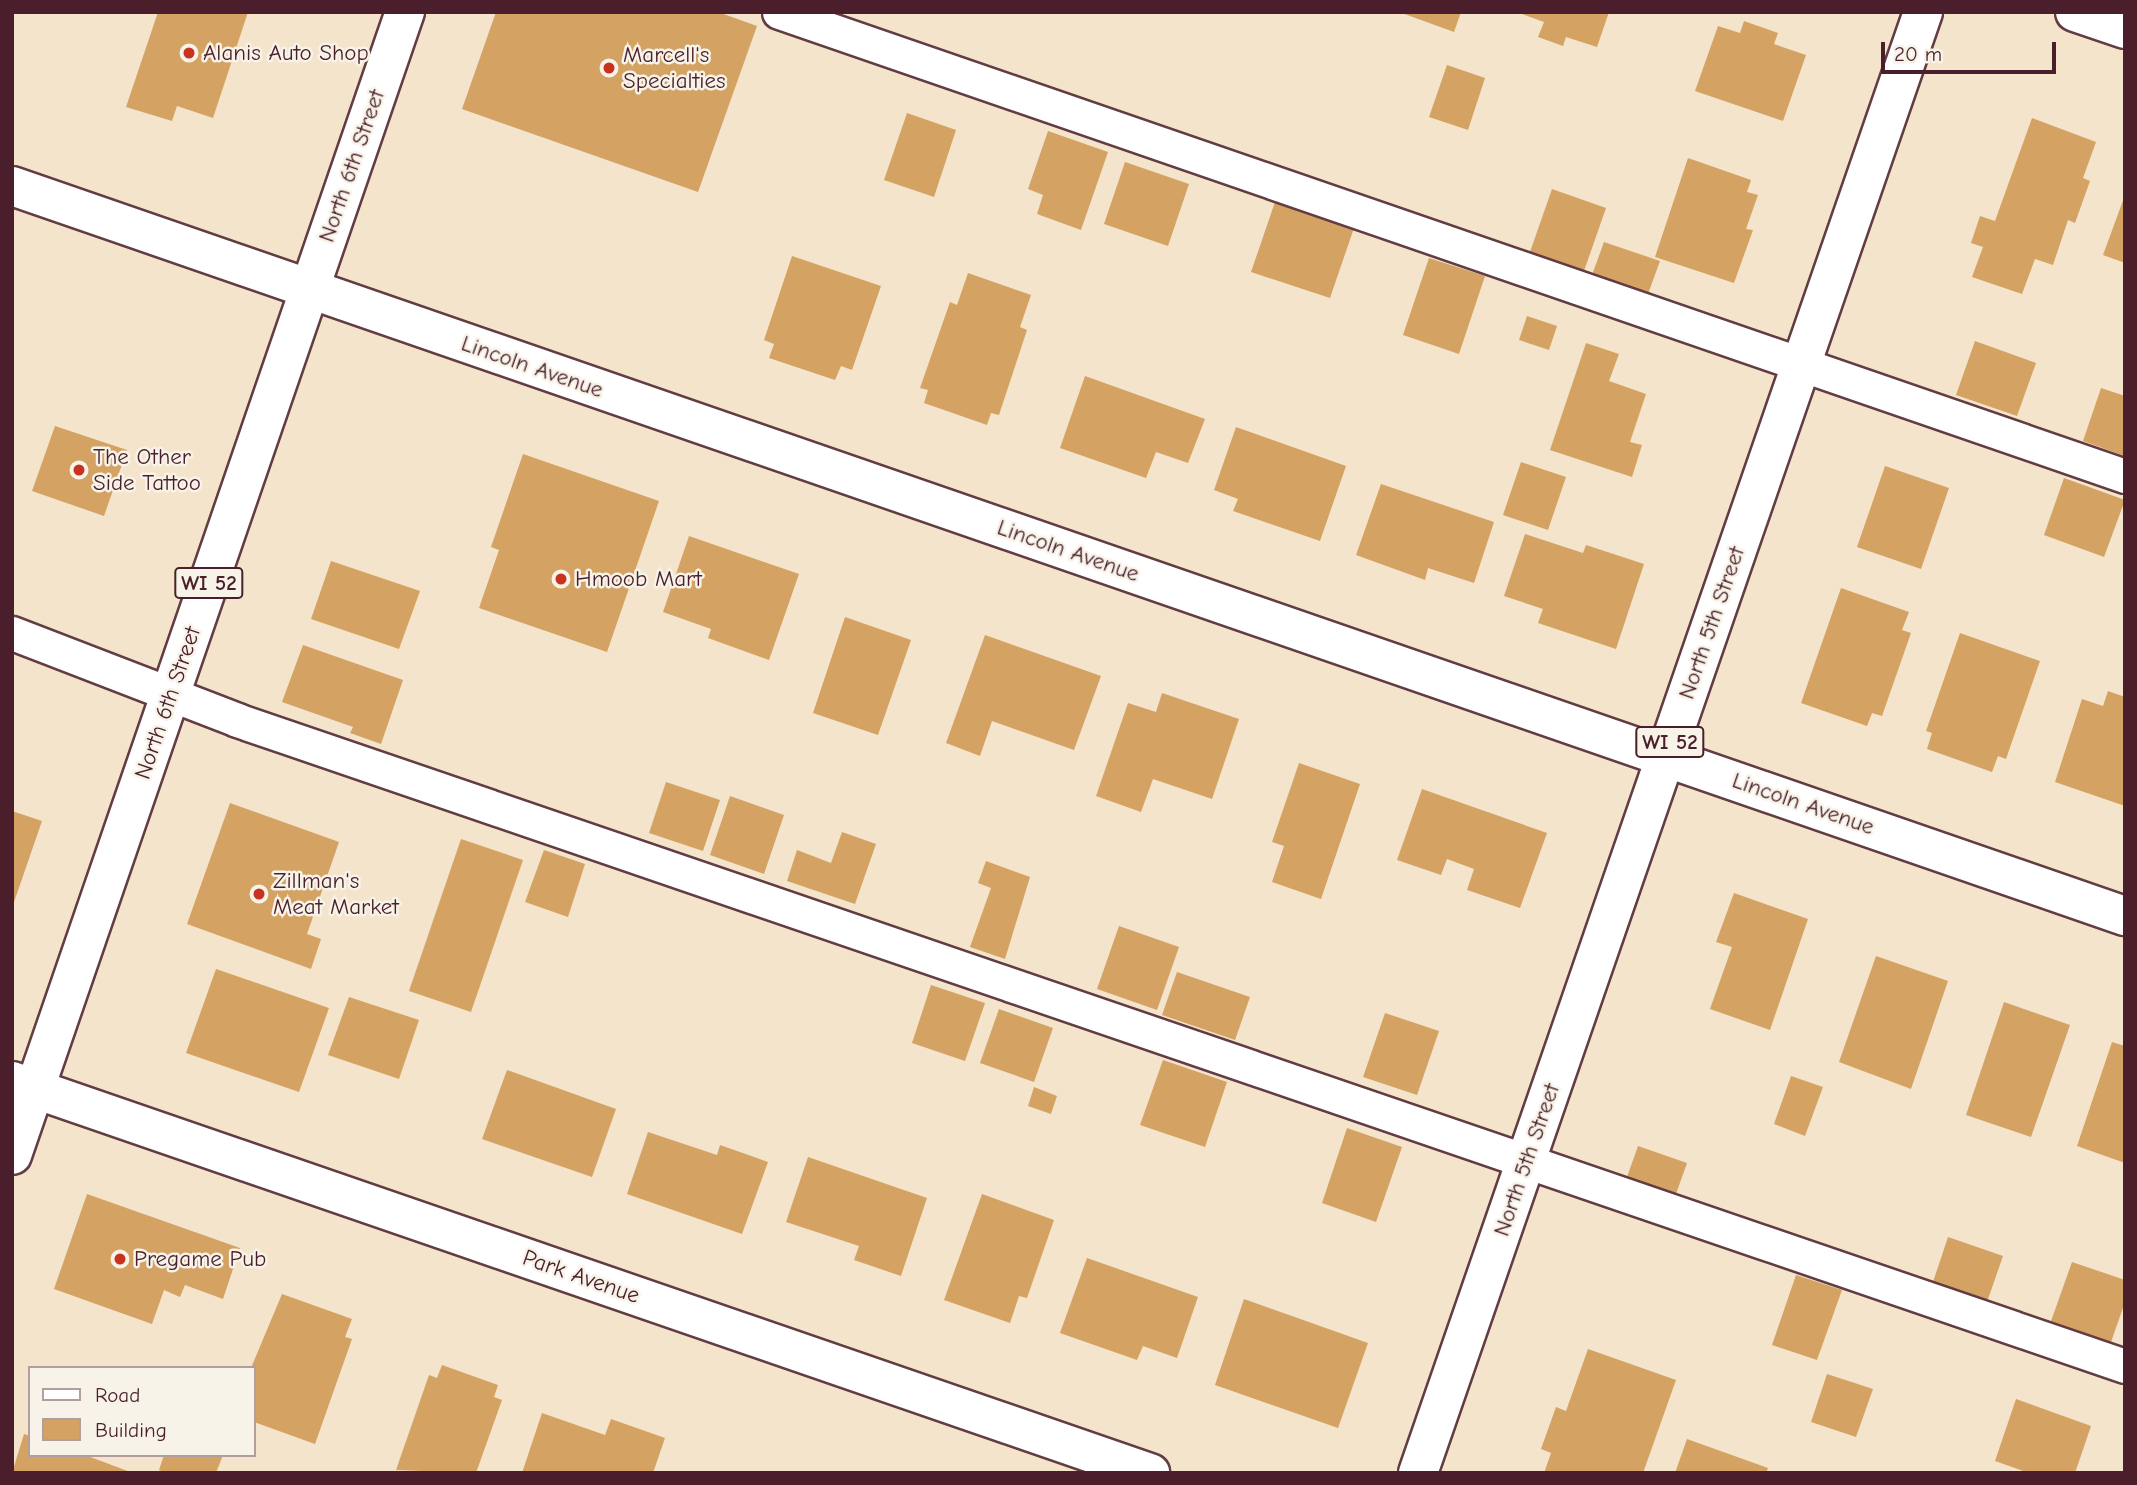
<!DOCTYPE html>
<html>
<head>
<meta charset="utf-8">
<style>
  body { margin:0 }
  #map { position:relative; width:2137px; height:1485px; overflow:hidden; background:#f3e4cb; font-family:"Comic Neue",sans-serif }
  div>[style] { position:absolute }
  .building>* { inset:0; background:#d4a363 }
  .roads { filter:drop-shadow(2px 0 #633d43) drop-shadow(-2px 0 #633d43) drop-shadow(0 2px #633d43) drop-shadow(0 -2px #633d43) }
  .lane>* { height:33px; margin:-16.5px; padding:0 16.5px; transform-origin:16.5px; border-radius:16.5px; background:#fff }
  .street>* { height:38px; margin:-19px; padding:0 19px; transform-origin:19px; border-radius:19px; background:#fff }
  .primary>* { height:38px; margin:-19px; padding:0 19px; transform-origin:19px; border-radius:19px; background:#fff }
  .dots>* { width:19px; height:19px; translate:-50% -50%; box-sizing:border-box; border:4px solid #f7f3e8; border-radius:50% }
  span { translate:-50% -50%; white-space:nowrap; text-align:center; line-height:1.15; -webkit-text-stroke:5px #f7f3e8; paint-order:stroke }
  .shield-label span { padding:2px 5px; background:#f7f3e8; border:2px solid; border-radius:5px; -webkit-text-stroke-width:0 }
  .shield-label { font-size:21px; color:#4a1f2b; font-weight:700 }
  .poi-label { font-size:23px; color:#4a1f2b }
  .left { translate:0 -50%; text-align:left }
  .street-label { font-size:23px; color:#4a1f2b }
  .frame { position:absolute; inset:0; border:14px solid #4a1f2b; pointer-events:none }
  .legend { position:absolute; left:28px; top:1366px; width:228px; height:91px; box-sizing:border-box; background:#f7f3e8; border:2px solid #b29e9c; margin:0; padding:9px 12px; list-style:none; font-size:21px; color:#4a1f2b }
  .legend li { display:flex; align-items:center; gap:14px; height:35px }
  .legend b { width:35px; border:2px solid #b29e9c }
  .scale { position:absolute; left:1881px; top:42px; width:175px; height:32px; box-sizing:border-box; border:4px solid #4a1f2b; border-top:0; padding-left:9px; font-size:21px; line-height:24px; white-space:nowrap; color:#4a1f2b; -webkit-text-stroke:5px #f7f3e8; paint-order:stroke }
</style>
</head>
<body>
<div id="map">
  <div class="building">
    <div style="clip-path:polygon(158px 12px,248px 12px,213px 118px,177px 106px,172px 121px,126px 107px)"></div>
    <div style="clip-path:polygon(496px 12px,718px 12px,757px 26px,698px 192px,462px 109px)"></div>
    <div style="clip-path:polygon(1399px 12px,1461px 12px,1454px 32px)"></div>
    <div style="clip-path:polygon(1516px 12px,1609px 12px,1597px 47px,1566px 37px,1563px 46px,1538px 37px,1544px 22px)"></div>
    <div style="clip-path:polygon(1744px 21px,1778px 33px,1774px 44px,1806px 55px,1783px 121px,1695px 91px,1718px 26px,1740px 33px)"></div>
    <div style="clip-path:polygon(1447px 65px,1485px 78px,1468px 130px,1429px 117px)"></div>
    <div style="clip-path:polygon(907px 113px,956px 130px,934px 197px,884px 180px)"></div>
    <div style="clip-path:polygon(2032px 118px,2096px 142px,2083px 178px,2090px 181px,2075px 223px,2068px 220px,2053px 265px,2035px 259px,2022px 294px,1972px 277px,1983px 247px,1971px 243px,1980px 216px,1995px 221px)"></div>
    <div style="clip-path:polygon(1048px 131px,1108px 152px,1081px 230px,1037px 214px,1043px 195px,1028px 189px)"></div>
    <div style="clip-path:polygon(1688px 158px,1751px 180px,1747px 192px,1758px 195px,1746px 229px,1753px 230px,1734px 283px,1655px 257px)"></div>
    <div style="clip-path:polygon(1125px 162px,1189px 184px,1168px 246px,1104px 224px)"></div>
    <div style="clip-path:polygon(1552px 189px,1606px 208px,1584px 271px,1530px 252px)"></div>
    <div style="clip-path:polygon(2125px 195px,2125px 263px,2103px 255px)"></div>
    <div style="clip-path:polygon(1275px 202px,1354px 228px,1330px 298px,1251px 272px)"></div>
    <div style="clip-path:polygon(1604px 242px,1660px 261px,1648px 294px,1592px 275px)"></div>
    <div style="clip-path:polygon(792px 256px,881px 286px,852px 370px,841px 366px,835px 380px,769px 358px,774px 344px,764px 340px)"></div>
    <div style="clip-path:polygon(1429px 258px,1485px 276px,1459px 354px,1403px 335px)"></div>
    <div style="clip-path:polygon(968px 273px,1031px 295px,1020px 327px,1027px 330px,999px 415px,991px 413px,987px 425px,924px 403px,928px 390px,920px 388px,950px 302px,957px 305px)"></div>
    <div style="clip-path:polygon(1527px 316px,1557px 326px,1549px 350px,1519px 340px)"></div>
    <div style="clip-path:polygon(1975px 341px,2036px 363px,2017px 416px,1956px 395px)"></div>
    <div style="clip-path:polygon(1586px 343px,1619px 354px,1609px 381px,1646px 394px,1630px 442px,1642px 445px,1632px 477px,1550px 450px)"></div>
    <div style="clip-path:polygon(1085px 376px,1205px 419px,1188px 463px,1156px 452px,1146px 478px,1060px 448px)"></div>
    <div style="clip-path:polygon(2101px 388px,2125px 396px,2125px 456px,2083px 441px)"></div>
    <div style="clip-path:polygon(55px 426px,127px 450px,104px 516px,32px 491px)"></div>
    <div style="clip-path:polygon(1236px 427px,1346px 466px,1320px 541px,1233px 511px,1238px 499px,1214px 490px)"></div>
    <div style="clip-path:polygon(523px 454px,659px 501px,607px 652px,479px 608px,499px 550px,491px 547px)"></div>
    <div style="clip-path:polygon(1521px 462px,1566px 477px,1548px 530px,1503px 515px)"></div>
    <div style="clip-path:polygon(1885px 466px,1949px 488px,1921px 569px,1857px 547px)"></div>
    <div style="clip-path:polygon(2064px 478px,2125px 500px,2104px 557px,2044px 535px)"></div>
    <div style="clip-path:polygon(1381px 484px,1494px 522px,1474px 583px,1428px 568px,1425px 580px,1356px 555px)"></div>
    <div style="clip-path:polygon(1525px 534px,1583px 553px,1586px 545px,1644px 564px,1616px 649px,1538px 623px,1543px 609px,1504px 596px)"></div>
    <div style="clip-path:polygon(689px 536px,799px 574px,769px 660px,708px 638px,711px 629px,663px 612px)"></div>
    <div style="clip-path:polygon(331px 561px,420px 591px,399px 649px,311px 619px)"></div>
    <div style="clip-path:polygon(1841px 588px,1909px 612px,1902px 630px,1911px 633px,1882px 716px,1872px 713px,1867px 726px,1801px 703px)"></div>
    <div style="clip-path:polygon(845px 617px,911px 640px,878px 735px,813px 713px)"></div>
    <div style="clip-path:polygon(1960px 633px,2040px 661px,2006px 759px,1998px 756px,1992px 772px,1927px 749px,1932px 733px,1926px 731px)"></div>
    <div style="clip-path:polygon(985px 635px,1101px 676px,1074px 750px,992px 721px,980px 756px,946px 743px)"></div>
    <div style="clip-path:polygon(303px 645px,403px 680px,381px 744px,350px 733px,353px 727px,282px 702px)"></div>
    <div style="clip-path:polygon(2108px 691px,2125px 697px,2125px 806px,2055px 782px,2082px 699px,2103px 706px)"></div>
    <div style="clip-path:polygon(1162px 693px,1239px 719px,1212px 799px,1153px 779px,1141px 812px,1096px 796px,1128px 703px,1156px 712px)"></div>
    <div style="clip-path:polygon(1299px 763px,1360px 784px,1321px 899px,1272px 882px,1284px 846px,1272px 842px)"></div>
    <div style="clip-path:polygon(666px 782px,720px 800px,703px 851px,649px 833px)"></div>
    <div style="clip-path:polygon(1422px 789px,1547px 833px,1520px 908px,1467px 890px,1474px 869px,1447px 859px,1441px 875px,1397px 860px)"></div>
    <div style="clip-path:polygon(730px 796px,784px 815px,764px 874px,710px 855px)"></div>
    <div style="clip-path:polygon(230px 803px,339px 842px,307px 934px,321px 939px,311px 969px,187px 924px)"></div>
    <div style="clip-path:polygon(12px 811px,42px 821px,13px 905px,12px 905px)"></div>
    <div style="clip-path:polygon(842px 832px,876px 844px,855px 904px,787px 881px,797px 850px,831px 863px)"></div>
    <div style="clip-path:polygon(461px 839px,523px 860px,471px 1012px,409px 991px)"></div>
    <div style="clip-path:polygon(544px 850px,585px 864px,568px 917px,525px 902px)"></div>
    <div style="clip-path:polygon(986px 861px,1030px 877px,1005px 959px,970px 947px,991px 888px,978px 883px)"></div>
    <div style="clip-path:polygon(1734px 893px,1808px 919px,1770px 1030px,1710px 1009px,1732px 947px,1716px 942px)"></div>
    <div style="clip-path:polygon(1119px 926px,1179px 947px,1157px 1010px,1097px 989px)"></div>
    <div style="clip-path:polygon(1876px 956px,1948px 981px,1911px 1089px,1839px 1062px)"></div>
    <div style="clip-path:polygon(216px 969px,329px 1008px,299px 1092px,186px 1053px)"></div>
    <div style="clip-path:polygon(1177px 972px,1250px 997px,1235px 1040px,1162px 1015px)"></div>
    <div style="clip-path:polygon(931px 985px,985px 1003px,965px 1061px,912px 1043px)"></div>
    <div style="clip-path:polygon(349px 997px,419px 1020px,399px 1079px,328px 1055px)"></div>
    <div style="clip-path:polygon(2004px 1002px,2070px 1025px,2031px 1137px,1966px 1115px)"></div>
    <div style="clip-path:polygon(999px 1009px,1053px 1028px,1034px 1082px,980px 1063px)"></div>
    <div style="clip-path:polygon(1385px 1013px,1439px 1031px,1417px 1095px,1363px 1077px)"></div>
    <div style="clip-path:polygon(2112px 1042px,2125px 1046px,2125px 1163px,2077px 1146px)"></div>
    <div style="clip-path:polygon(1163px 1060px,1227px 1082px,1205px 1147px,1140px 1125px)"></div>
    <div style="clip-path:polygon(507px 1070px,616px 1109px,592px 1177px,482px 1139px)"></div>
    <div style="clip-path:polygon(1791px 1076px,1823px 1087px,1805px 1136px,1774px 1124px)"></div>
    <div style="clip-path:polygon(1034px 1087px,1057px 1096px,1051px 1114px,1028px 1106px)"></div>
    <div style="clip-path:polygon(1347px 1128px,1402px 1147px,1376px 1222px,1322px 1203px)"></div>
    <div style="clip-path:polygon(648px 1132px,717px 1155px,720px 1145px,768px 1162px,742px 1234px,627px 1194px)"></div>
    <div style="clip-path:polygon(1638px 1146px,1687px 1163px,1676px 1194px,1627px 1177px)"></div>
    <div style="clip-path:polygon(808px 1157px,927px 1198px,901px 1276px,854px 1260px,859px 1246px,786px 1222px)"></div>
    <div style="clip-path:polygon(87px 1194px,240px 1248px,223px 1299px,185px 1285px,180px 1297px,164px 1290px,152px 1324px,54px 1289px)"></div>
    <div style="clip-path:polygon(982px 1194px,1054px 1220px,1027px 1298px,1019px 1296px,1010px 1323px,944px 1300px)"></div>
    <div style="clip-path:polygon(1948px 1237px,2003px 1256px,1987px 1302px,1933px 1282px)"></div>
    <div style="clip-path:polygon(1087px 1258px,1198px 1297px,1177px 1358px,1143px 1346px,1137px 1360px,1060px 1333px)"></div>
    <div style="clip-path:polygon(2072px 1262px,2125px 1280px,2125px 1302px,2110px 1345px,2050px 1324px)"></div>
    <div style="clip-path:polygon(1796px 1275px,1842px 1290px,1817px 1360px,1772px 1345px)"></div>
    <div style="clip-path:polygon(282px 1294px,352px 1319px,345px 1337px,352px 1339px,315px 1444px,254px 1422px,251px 1368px)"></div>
    <div style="clip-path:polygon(1244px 1299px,1368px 1343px,1338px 1428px,1215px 1385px)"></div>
    <div style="clip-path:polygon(1588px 1349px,1676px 1380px,1643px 1473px,1544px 1473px,1551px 1453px,1541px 1449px,1556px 1407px,1566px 1411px)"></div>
    <div style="clip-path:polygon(442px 1365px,498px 1385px,494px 1397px,502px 1400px,476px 1473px,396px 1470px,429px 1375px,437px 1378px)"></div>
    <div style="clip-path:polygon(1827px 1374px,1873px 1389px,1856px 1437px,1811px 1422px)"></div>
    <div style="clip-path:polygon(2016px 1399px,2091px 1426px,2075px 1473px,2029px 1473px,1995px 1461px)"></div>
    <div style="clip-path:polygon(542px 1413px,605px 1435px,611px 1419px,665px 1438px,653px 1473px,522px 1473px)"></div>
    <div style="clip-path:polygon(24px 1434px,30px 1436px,30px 1455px,85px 1455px,133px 1473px,12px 1473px)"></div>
    <div style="clip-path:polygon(1687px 1439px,1768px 1468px,1766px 1473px,1675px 1473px)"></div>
    <div style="clip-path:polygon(164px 1455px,223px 1455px,216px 1473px,165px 1473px,159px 1470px)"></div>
  </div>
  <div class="roads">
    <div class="lane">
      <div style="left:779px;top:12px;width:1424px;rotate:19.02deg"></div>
      <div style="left:12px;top:633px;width:241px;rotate:21.1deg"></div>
      <div style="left:237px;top:720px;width:1995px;rotate:18.89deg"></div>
    </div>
    <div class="street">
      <div style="left:2075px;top:12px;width:53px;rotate:18.8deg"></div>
      <div style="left:12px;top:186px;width:2236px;rotate:19.06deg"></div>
      <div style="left:12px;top:1081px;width:1204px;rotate:19.01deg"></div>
    </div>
    <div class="primary">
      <div style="left:12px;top:1155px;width:1209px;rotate:-71.03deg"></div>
      <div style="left:1418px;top:1473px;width:1546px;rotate:-70.93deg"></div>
    </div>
  </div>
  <div class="dots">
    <div style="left:189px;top:53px;background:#c8321e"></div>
    <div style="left:609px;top:68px;background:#c8321e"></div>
    <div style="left:79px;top:470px;background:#c8321e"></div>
    <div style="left:561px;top:579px;background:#c8321e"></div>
    <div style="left:259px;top:894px;background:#c8321e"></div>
    <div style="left:120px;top:1259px;background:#c8321e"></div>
  </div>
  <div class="shield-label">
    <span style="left:209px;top:583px">WI 52</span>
    <span style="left:1670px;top:742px">WI 52</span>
  </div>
  <div class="poi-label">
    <span class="left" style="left:203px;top:53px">Alanis Auto Shop</span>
    <span class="left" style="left:623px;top:68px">Marcell's<br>Specialties</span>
    <span class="left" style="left:93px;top:470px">The Other<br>Side Tattoo</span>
    <span class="left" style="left:575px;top:579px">Hmoob Mart</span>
    <span class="left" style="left:273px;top:894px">Zillman's<br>Meat Market</span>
    <span class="left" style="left:134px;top:1259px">Pregame Pub</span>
  </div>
  <div class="street-label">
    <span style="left:352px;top:166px;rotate:-71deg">North 6th Street</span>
    <span style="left:532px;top:367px;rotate:19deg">Lincoln Avenue</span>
    <span style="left:1068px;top:551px;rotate:19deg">Lincoln Avenue</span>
    <span style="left:1712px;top:623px;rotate:-71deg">North 5th Street</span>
    <span style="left:168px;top:703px;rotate:-71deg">North 6th Street</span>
    <span style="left:1803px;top:804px;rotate:19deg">Lincoln Avenue</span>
    <span style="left:1527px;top:1160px;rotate:-71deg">North 5th Street</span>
    <span style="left:581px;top:1277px;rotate:19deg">Park Avenue</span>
  </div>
  <div class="frame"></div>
  <ul class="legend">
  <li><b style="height:9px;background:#fff"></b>Road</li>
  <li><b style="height:19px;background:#d4a363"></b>Building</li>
  </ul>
  <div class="scale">20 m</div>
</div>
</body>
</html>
